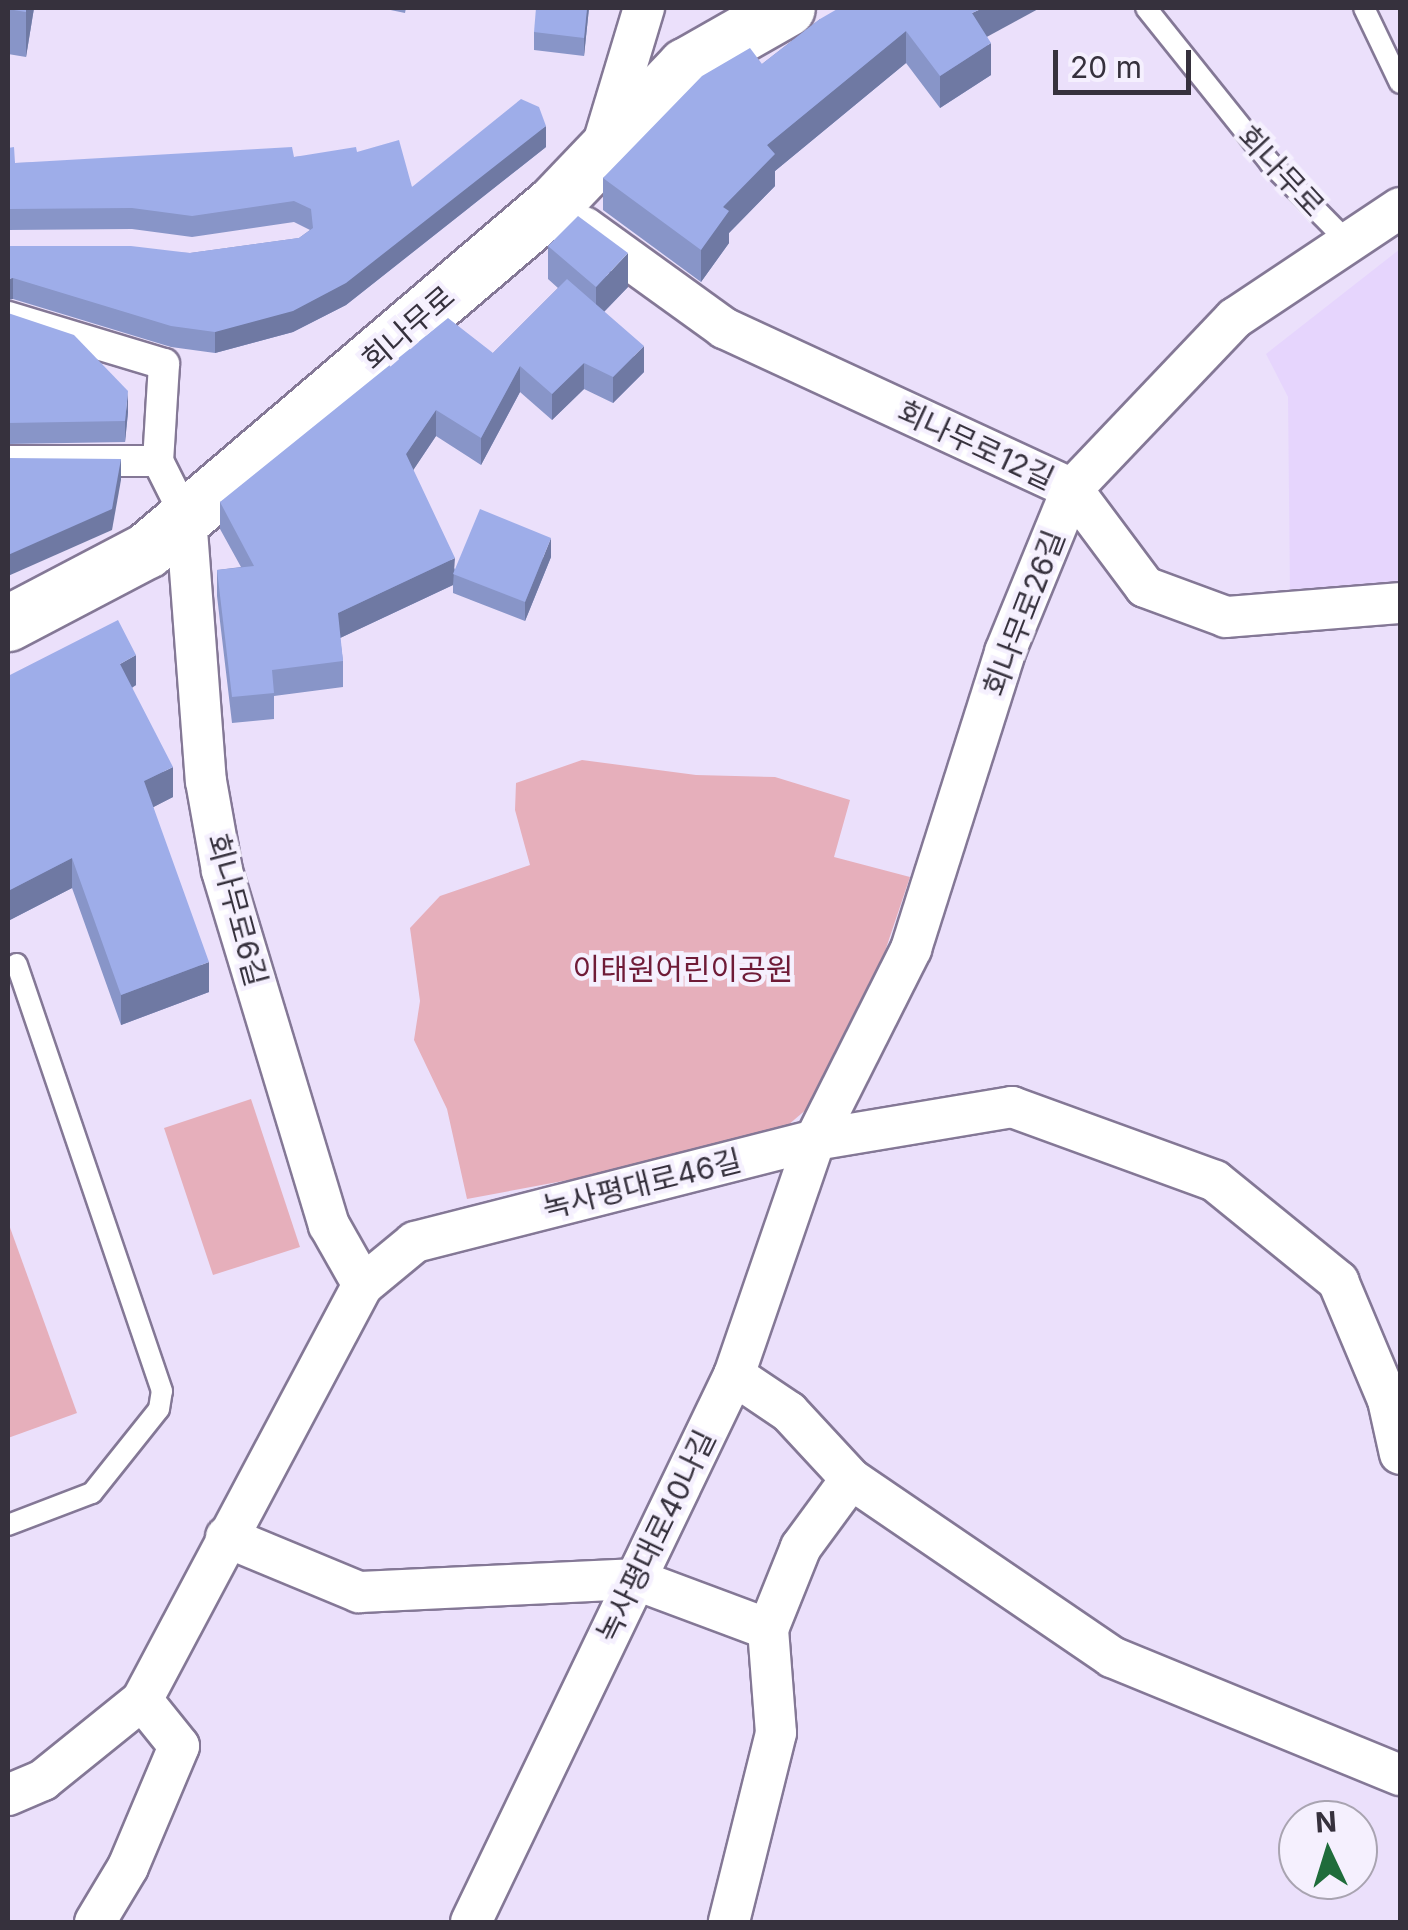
<!DOCTYPE html>
<html>
<head>
<meta charset="utf-8">
<style>
  body { margin:0 }
  #map { position:relative; width:1408px; height:1930px; overflow:hidden; background:#ebe0fb; font-family:Inter,"Noto Sans KR",sans-serif }
  div>[style] { position:absolute }
  .built>* { inset:0; background:#e6d5fd }
  .green>* { inset:0; background:#e6afbb }
  .roads { filter:drop-shadow(2px 0 #847896) drop-shadow(-2px 0 #847896) drop-shadow(0 2px #847896) drop-shadow(0 -2px #847896) }
  .service>* { height:20px; margin:-10px; padding:0 10px; transform-origin:10px; border-radius:10px; background:#fff }
  .pedestrian>* { height:30px; margin:-15px; padding:0 15px; transform-origin:15px; border-radius:15px; background:#fff }
  .minor>* { height:40px; margin:-20px; padding:0 20px; transform-origin:20px; border-radius:20px; background:#fff }
  .secondary>* { height:55px; margin:-27.5px; padding:0 27.5px; transform-origin:27.5px; border-radius:27.5px; background:#fff }
  .wall>* { inset:0; background:#8895c8 }
  .shaded-wall>* { inset:0; background:#6f79a3 }
  .building>* { inset:0; background:#9eade9 }
  span { translate:-50% -50%; white-space:nowrap; text-align:center; line-height:1.15; -webkit-text-stroke:9px #f5f0fe; paint-order:stroke }
  .street-label { font-size:30px; color:#36313d }
  .park-label { font-size:30px; color:#6f1b37 }
  .frame { position:absolute; inset:0; border:10px solid #36313d; pointer-events:none }
  .north { position:absolute; left:1278px; top:1800px; width:100px; height:100px; box-sizing:border-box; background:#f5f0fe; border:2px solid #a9a4b1; border-radius:50%; rotate:356deg; font-size:28px; font-weight:700; line-height:40px; text-align:center; color:#36313d }
  .north::after { content:''; display:block; margin:auto; width:35px; height:45px; background:#1f6c3b; clip-path:polygon(50% 0,100% 100%,50% 72%,0 100%) }
  .scale { position:absolute; left:1053px; top:50px; width:138px; height:45px; box-sizing:border-box; border:5px solid #36313d; border-top:0; padding-left:12px; font-size:30px; line-height:35px; white-space:nowrap; color:#36313d; -webkit-text-stroke:8px #f5f0fe; paint-order:stroke }
</style>
</head>
<body>
<div id="map">
  <div class="built">
    <div style="clip-path:polygon(1400px 249px,1400px 586px,1290px 593px,1288px 397px,1266px 354px)"></div>
  </div>
  <div class="green">
    <div style="clip-path:polygon(582px 760px,696px 775px,775px 777px,850px 800px,834px 857px,910px 877px,842px 1079px,767px 1143px,467px 1199px,447px 1109px,414px 1040px,420px 1001px,410px 928px,440px 896px,530px 865px,515px 810px,516px 783px)"></div>
    <div style="clip-path:polygon(251px 1099px,300px 1247px,213px 1275px,164px 1128px)"></div>
    <div style="clip-path:polygon(8px 1222px,77px 1413px,8px 1438px)"></div>
  </div>
  <div class="roads">
    <div class="service">
      <div style="left:1146px;top:8px;width:198px;rotate:51.3deg"></div>
      <div style="left:1270px;top:163px;width:107px;rotate:45.4deg"></div>
      <div style="left:1364px;top:8px;width:83px;rotate:64.4deg"></div>
      <div style="left:8px;top:1525px;width:90px;rotate:-20.9deg"></div>
      <div style="left:92px;top:1493px;width:107px;rotate:-51.4deg"></div>
      <div style="left:159px;top:1409px;width:18px;rotate:-81deg"></div>
      <div style="left:162px;top:1391px;width:451px;rotate:-108.8deg"></div>
    </div>
    <div class="pedestrian">
      <div style="left:8px;top:317px;width:163px;rotate:16.8deg"></div>
      <div style="left:164px;top:364px;width:97px;rotate:93.5deg"></div>
      <div style="left:8px;top:461px;width:150px"></div>
      <div style="left:158px;top:461px;width:63px;rotate:63.4deg"></div>
    </div>
    <div class="minor">
      <div style="left:602px;top:147px;width:145px;rotate:-73.2deg"></div>
      <div style="left:584px;top:227px;width:173px;rotate:35.8deg"></div>
      <div style="left:724px;top:328px;width:383px;rotate:24.8deg"></div>
      <div style="left:1072px;top:489px;width:122px;rotate:53.3deg"></div>
      <div style="left:1145px;top:587px;width:86px;rotate:20.3deg"></div>
      <div style="left:1226px;top:617px;width:175px;rotate:-4.6deg"></div>
      <div style="left:186px;top:517px;width:265px;rotate:85.7deg"></div>
      <div style="left:206px;top:781px;width:91px;rotate:79.9deg"></div>
      <div style="left:222px;top:871px;width:370px;rotate:73.2deg"></div>
      <div style="left:329px;top:1225px;width:69px;rotate:60.5deg"></div>
      <div style="left:734px;top:1375px;width:66px;rotate:33.9deg"></div>
      <div style="left:789px;top:1412px;width:91px;rotate:47.2deg"></div>
      <div style="left:851px;top:1479px;width:316px;rotate:34.3deg"></div>
      <div style="left:1112px;top:1657px;width:311px;rotate:22.3deg"></div>
      <div style="left:226px;top:1537px;width:144px;rotate:22.5deg"></div>
      <div style="left:359px;top:1592px;width:275px;rotate:-2.7deg"></div>
      <div style="left:634px;top:1579px;width:143px;rotate:20.5deg"></div>
      <div style="left:768px;top:1629px;width:104px;rotate:85.6deg"></div>
      <div style="left:776px;top:1733px;width:195px;rotate:104deg"></div>
      <div style="left:768px;top:1629px;width:88px;rotate:-68.1deg"></div>
      <div style="left:801px;top:1547px;width:84px;rotate:-53.7deg"></div>
      <div style="left:8px;top:1795px;width:38px;rotate:-23deg"></div>
      <div style="left:43px;top:1780px;width:127px;rotate:-38.9deg"></div>
      <div style="left:142px;top:1700px;width:470px;rotate:-62deg"></div>
      <div style="left:363px;top:1285px;width:67px;rotate:-39.6deg"></div>
      <div style="left:415px;top:1242px;width:413px;rotate:-14.3deg"></div>
      <div style="left:815px;top:1140px;width:200px;rotate:-9.5deg"></div>
      <div style="left:1012px;top:1107px;width:216px;rotate:20deg"></div>
      <div style="left:1215px;top:1181px;width:159px;rotate:39.1deg"></div>
      <div style="left:1338px;top:1281px;width:129px;rotate:67.2deg"></div>
      <div style="left:1388px;top:1400px;width:55px;rotate:77.5deg"></div>
      <div style="left:95px;top:1922px;width:64px;rotate:-59deg"></div>
      <div style="left:128px;top:1867px;width:131px;rotate:-67.1deg"></div>
      <div style="left:179px;top:1746px;width:59px;rotate:-128.8deg"></div>
      <div style="left:471px;top:1922px;width:607px;rotate:-64.32deg"></div>
      <div style="left:734px;top:1375px;width:249px;rotate:-71deg"></div>
      <div style="left:815px;top:1140px;width:214px;rotate:-63.3deg"></div>
      <div style="left:911px;top:949px;width:312px;rotate:-72.4deg"></div>
      <div style="left:1005px;top:652px;width:176px;rotate:-67.7deg"></div>
      <div style="left:1072px;top:489px;width:236px;rotate:-46.4deg"></div>
      <div style="left:1235px;top:318px;width:198px;rotate:-33.7deg"></div>
    </div>
    <div class="secondary">
      <div style="left:8px;top:623px;width:157px;rotate:-27.7deg"></div>
      <div style="left:147px;top:550px;width:535px;rotate:-40.45deg"></div>
      <div style="left:554px;top:203px;width:190px;rotate:-46.3deg"></div>
      <div style="left:685px;top:66px;width:117px;rotate:-29.6deg"></div>
    </div>
  </div>
  <div class="wall">
    <div style="clip-path:polygon(8px 8px,34px 8px,26px 57px,8px 54px)"></div>
    <div style="clip-path:polygon(381px 8px,406px 8px,405px 13px)"></div>
    <div style="clip-path:polygon(589px 8px,584px 56px,534px 50px,534px 32px)"></div>
    <div style="clip-path:polygon(820px 19px,987px 37px,991px 75px,940px 108px,906px 63px,775px 171px,775px 186px,729px 233px,729px 243px,701px 282px,603px 210px,603px 178px,762px 64px)"></div>
    <div style="clip-path:polygon(546px 147px,346px 305px,293px 332px,215px 353px,171px 347px,13px 299px,8px 246px,190px 253px,299px 238px,310px 230px,294px 222px,192px 237px,132px 229px,8px 230px,8px 148px,15px 163px,294px 157px,357px 152px,412px 187px)"></div>
    <div style="clip-path:polygon(548px 246px,628px 287px,604px 312px,644px 372px,613px 403px,584px 389px,552px 420px,520px 392px,481px 465px,436px 436px,413px 470px,455px 570px,551px 557px,525px 621px,453px 593px,453px 585px,340px 638px,343px 661px,343px 687px,274px 696px,274px 719px,232px 723px,217px 596px,217px 570px,241px 567px,220px 529px,220px 502px,493px 353px,558px 288px,548px 279px)"></div>
    <div style="clip-path:polygon(8px 313px,128px 412px,125px 442px,8px 444px)"></div>
    <div style="clip-path:polygon(8px 676px,136px 685px,132px 688px,173px 797px,153px 807px,209px 992px,121px 1025px,72px 888px,8px 921px)"></div>
  </div>
  <div class="shaded-wall">
    <div style="clip-path:polygon(26px 8px,34px 8px,26px 57px)"></div>
    <div style="clip-path:polygon(587px 8px,589px 8px,584px 56px,584px 38px)"></div>
    <div style="clip-path:polygon(983px 8px,1040px 8px,972px 45px,972px 13px)"></div>
    <div style="clip-path:polygon(906px 31px,906px 63px,775px 171px,775px 186px,729px 233px,729px 243px,701px 282px,701px 250px,723px 207px,767px 145px)"></div>
    <div style="clip-path:polygon(991px 43px,991px 75px,940px 108px,940px 76px)"></div>
    <div style="clip-path:polygon(546px 126px,546px 147px,346px 305px,293px 332px,215px 353px,215px 332px)"></div>
    <div style="clip-path:polygon(628px 253px,628px 287px,596px 320px,596px 287px)"></div>
    <div style="clip-path:polygon(13px 278px,13px 299px,8px 300px,8px 279px)"></div>
    <div style="clip-path:polygon(644px 346px,644px 372px,613px 403px,613px 377px)"></div>
    <div style="clip-path:polygon(584px 363px,584px 389px,552px 420px,552px 394px)"></div>
    <div style="clip-path:polygon(520px 366px,520px 392px,481px 465px,481px 438px)"></div>
    <div style="clip-path:polygon(128px 391px,128px 412px,125px 442px,125px 421px)"></div>
    <div style="clip-path:polygon(436px 410px,436px 436px,406px 481px,406px 454px)"></div>
    <div style="clip-path:polygon(121px 459px,121px 480px,112px 530px,8px 576px,8px 555px)"></div>
    <div style="clip-path:polygon(551px 538px,551px 557px,525px 621px,525px 602px)"></div>
    <div style="clip-path:polygon(455px 558px,453px 585px,338px 639px,338px 613px)"></div>
    <div style="clip-path:polygon(136px 655px,136px 685px,120px 694px,120px 664px)"></div>
    <div style="clip-path:polygon(173px 767px,173px 797px,144px 812px,144px 781px)"></div>
    <div style="clip-path:polygon(72px 858px,72px 888px,8px 921px,8px 891px)"></div>
    <div style="clip-path:polygon(209px 962px,209px 992px,121px 1025px,121px 995px)"></div>
  </div>
  <div class="building">
    <div style="clip-path:polygon(8px 8px,26px 8px,26px 12px,8px 9px)"></div>
    <div style="clip-path:polygon(536px 8px,587px 8px,584px 38px,534px 32px)"></div>
    <div style="clip-path:polygon(839px 8px,983px 8px,972px 13px,991px 43px,940px 76px,906px 31px,767px 145px,775px 154px,723px 207px,729px 211px,701px 250px,603px 178px,702px 76px,750px 48px,762px 64px,820px 19px)"></div>
    <div style="clip-path:polygon(521px 99px,539px 107px,546px 126px,346px 283px,293px 311px,215px 332px,171px 326px,13px 278px,8px 279px,8px 246px,131px 246px,190px 253px,299px 238px,313px 228px,311px 209px,294px 201px,192px 216px,132px 208px,8px 209px,8px 148px,14px 147px,15px 163px,292px 147px,294px 157px,356px 147px,357px 152px,399px 140px,412px 187px)"></div>
    <div style="clip-path:polygon(578px 216px,628px 253px,596px 287px,548px 246px)"></div>
    <div style="clip-path:polygon(567px 279px,644px 346px,613px 377px,584px 363px,552px 394px,520px 366px,481px 438px,436px 410px,406px 454px,455px 558px,338px 613px,343px 661px,272px 670px,274px 693px,232px 697px,217px 570px,254px 566px,220px 502px,448px 318px,493px 353px)"></div>
    <div style="clip-path:polygon(8px 313px,74px 335px,128px 391px,125px 421px,8px 423px)"></div>
    <div style="clip-path:polygon(8px 458px,121px 459px,112px 509px,8px 555px)"></div>
    <div style="clip-path:polygon(480px 509px,551px 538px,525px 602px,453px 574px)"></div>
    <div style="clip-path:polygon(118px 620px,136px 655px,120px 664px,173px 767px,144px 781px,209px 962px,121px 995px,72px 858px,8px 891px,8px 676px)"></div>
  </div>
  <div class="street-label">
    <span style="left:1281px;top:171px;rotate:47deg">회나무로</span>
    <span style="left:408px;top:328px;rotate:-41deg">회나무로</span>
    <span style="left:976px;top:445px;rotate:25deg">회나무로12길</span>
    <span style="left:1024px;top:613px;rotate:-69deg">회나무로26길</span>
    <span style="left:237px;top:910px;rotate:75deg">회나무로6길</span>
    <span style="left:642px;top:1184px;rotate:-14deg">녹사평대로46길</span>
    <span style="left:656px;top:1536px;rotate:-64deg">녹사평대로40나길</span>
  </div>
  <div class="park-label">
    <span style="left:683px;top:969px">이태원어린이공원</span>
  </div>
  <div class="frame"></div>
  <div class="north">N</div>
  <div class="scale">20 m</div>
</div>
</body>
</html>
